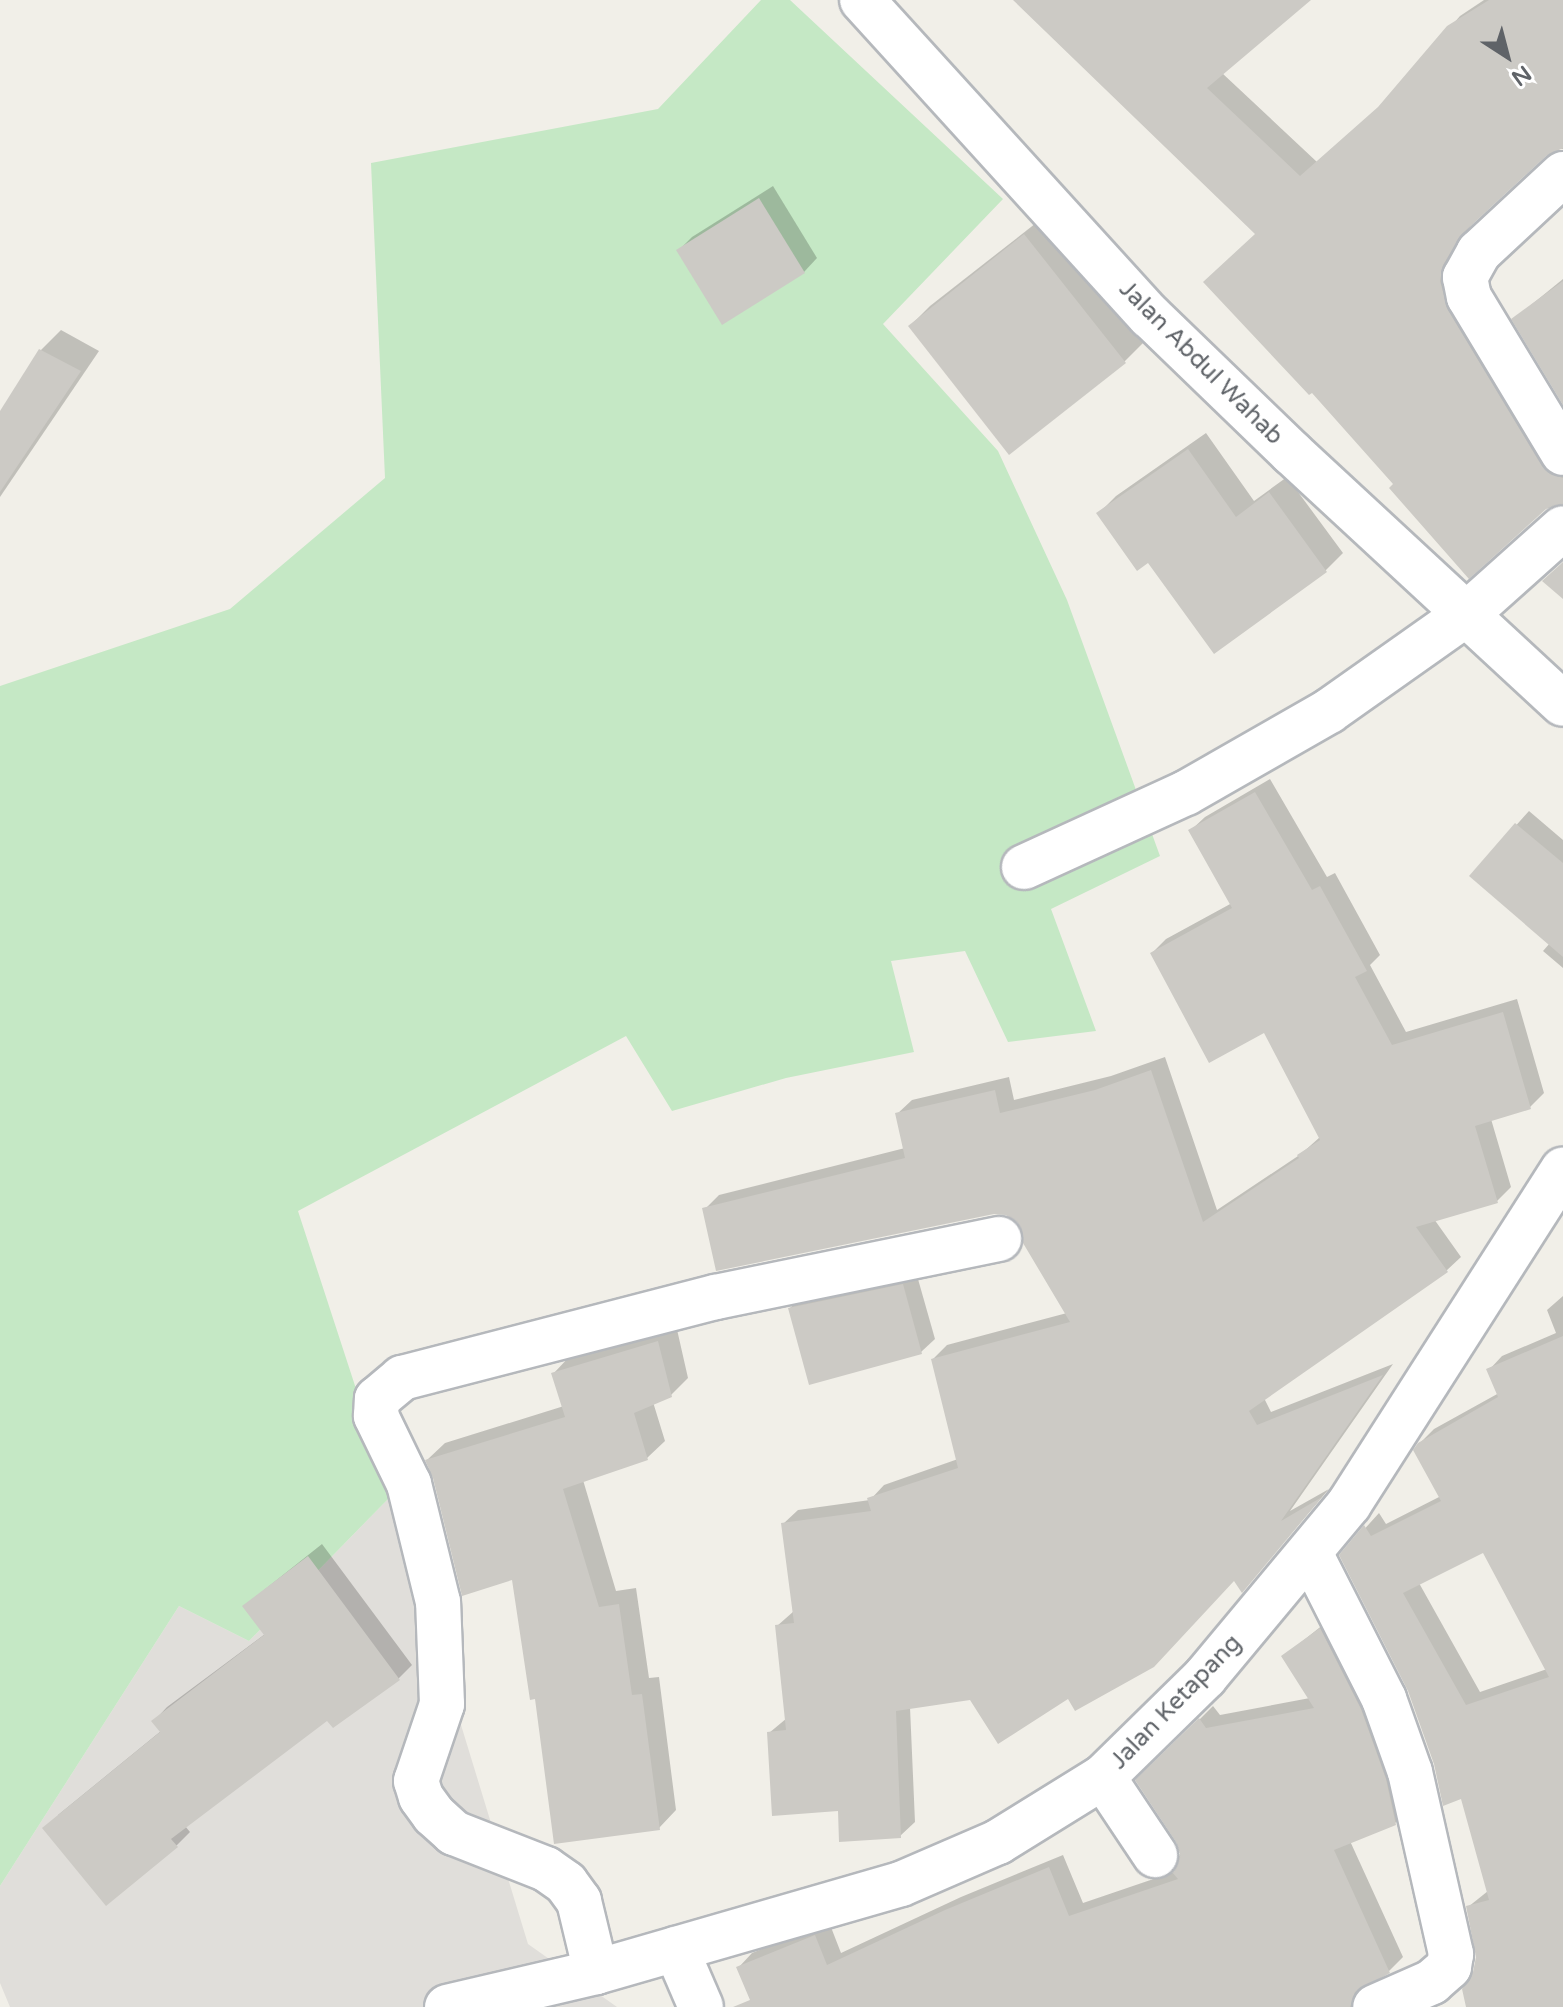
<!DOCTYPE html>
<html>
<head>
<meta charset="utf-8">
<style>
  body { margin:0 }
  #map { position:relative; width:1563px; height:2007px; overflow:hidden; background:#f1efe8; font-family:"Varela Round",sans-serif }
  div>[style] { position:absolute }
  .industrial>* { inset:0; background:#e0deda }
  .green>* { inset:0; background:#c5e8c5 }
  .shadow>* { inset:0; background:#0003 }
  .building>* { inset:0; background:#cccac5 }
  .roads { filter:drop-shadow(2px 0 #b5b8bc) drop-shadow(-2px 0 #b5b8bc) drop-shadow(0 2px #b5b8bc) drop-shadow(0 -2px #b5b8bc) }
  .minor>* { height:44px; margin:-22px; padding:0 22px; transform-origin:22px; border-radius:22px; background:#fff }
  span { translate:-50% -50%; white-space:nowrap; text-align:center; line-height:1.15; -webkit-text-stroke:6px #fff; paint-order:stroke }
  .street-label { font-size:24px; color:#5f6368 }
  .north { position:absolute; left:1467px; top:16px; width:80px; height:80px; -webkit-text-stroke:6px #fff; paint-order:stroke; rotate:144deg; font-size:22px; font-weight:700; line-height:32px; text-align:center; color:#5f6368 }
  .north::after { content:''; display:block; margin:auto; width:28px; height:36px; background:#5f6368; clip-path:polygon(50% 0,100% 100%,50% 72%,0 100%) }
</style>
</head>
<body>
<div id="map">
  <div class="industrial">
    <div style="clip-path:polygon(391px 1496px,528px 1944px,617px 2007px,10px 2007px,0 1983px,0 1886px,179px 1606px,249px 1641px)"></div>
  </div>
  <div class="green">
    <div style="clip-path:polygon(761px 0,790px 0,1003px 199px,883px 324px,998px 451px,1067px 600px,1160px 856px,1051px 909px,1096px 1031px,1008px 1042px,965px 951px,891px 961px,914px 1052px,786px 1078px,672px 1111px,626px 1036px,298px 1211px,391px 1496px,249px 1641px,179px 1606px,0 1886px,0 686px,230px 609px,385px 478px,371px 163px,658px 109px)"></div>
  </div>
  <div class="shadow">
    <div style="clip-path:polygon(1055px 0,1308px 0,1222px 73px,1317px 162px,1386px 101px,1460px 16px,1484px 0,1563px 0,1563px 149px,1556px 148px,1545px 154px,1472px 223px,1458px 248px,1563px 456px,1563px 502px,1396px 484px,1257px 234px)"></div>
    <div style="clip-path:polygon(773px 186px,817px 258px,804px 272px,679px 250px,692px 237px)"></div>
    <div style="clip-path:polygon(1045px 216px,1144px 342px,1124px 362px,910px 326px,930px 306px)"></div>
    <div style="clip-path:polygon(1563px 279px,1563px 401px,1514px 319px)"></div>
    <div style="clip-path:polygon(61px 330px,99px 351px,0 497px,0 415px,41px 350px)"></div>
    <div style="clip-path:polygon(1206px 433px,1254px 501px,1287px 477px,1343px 553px,1325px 571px,1099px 513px,1116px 496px)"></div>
    <div style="clip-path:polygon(1270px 779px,1327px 877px,1335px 873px,1380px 955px,1370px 965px,1406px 1032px,1517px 999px,1544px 1093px,1530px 1107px,1491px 1119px,1511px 1187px,1497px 1201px,1434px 1219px,1461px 1257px,1446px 1271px,1264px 1398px,1271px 1412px,1393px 1364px,1290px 1511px,1329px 1489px,1242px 1590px,1235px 1578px,1069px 1696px,971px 1698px,910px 1707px,915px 1822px,900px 1836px,839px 1809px,769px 1733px,787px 1718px,777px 1626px,794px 1611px,783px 1524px,798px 1510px,870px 1500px,884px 1485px,958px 1459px,933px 1359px,947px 1345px,1067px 1313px,1020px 1222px,1007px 1213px,705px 1209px,719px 1195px,905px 1148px,897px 1114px,912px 1100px,1009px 1077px,1014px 1100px,1111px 1076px,1165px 1057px,1217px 1210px,1301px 1154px,1320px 1137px,1265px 1030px,1152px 953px,1166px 939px,1232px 903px,1190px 831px,1205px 817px)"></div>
    <div style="clip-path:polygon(1529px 811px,1563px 840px,1563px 968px,1543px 951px,1550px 943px,1472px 875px)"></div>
    <div style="clip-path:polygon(916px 1272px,935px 1339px,921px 1352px,790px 1308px,803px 1295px)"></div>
    <div style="clip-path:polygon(evenodd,1563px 1296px,1563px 2007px,1468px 2007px,1478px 1957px,1468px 1907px,1488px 1891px,1462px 1796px,1435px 1763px,1409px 1690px,1341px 1555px,1379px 1513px,1386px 1524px,1441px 1496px,1419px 1444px,1434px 1429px,1499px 1393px,1489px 1370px,1502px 1356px,1556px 1333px,1547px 1310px,1563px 1296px,1483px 1551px,1547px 1669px,1480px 1692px,1419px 1583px,1483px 1551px)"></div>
    <div style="clip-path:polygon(676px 1325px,688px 1378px,671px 1395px,653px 1402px,665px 1441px,647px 1458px,583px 1480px,616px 1591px,636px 1588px,649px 1678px,659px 1677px,676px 1810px,659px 1828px,537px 1697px,514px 1578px,435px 1477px,427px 1460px,445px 1443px,564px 1406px,553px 1374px,570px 1356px)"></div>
    <div style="clip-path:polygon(322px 1544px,412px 1665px,398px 1679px,328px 1718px,185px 1826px,190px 1832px,177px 1845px,106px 1903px,58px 1815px,161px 1731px,154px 1721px,167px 1707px,265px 1634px,244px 1606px)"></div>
    <div style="clip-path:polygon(1334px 1616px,1409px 1809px,1395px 1823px,1350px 1841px,1403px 1957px,1389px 1971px,1365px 1984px,1365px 2002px,1369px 2007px,755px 2007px,739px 1967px,752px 1953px,829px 1922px,841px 1953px,961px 1897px,1063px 1855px,1083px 1903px,1174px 1872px,1182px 1854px,1178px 1841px,1138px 1781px,1213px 1706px,1220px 1715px,1310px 1698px,1284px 1656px)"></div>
  </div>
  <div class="building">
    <div style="clip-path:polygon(1013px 0,1311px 0,1207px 88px,1300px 176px,1378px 107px,1447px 26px,1489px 0,1563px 0,1563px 148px,1546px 156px,1462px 234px,1443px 265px,1440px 281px,1448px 310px,1542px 466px,1550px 474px,1563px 478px,1563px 504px,1546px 509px,1469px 579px,1389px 488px,1393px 484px,1312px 393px,1309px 395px,1203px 282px,1255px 234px)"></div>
    <div style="clip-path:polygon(759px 198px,805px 273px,722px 325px,676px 250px)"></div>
    <div style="clip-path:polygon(1024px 234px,1126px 363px,1009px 455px,908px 326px)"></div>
    <div style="clip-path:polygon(1563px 281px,1563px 405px,1511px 319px)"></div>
    <div style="clip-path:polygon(39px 349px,81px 371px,0 492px,0 411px)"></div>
    <div style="clip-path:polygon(1188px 449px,1236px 517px,1269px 492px,1327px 572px,1214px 654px,1148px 563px,1137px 571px,1096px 513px)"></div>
    <div style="clip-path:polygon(1563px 562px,1563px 599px,1542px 581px)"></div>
    <div style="clip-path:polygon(1255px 792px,1312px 890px,1320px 886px,1367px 971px,1355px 977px,1392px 1045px,1503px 1012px,1531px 1109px,1475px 1126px,1498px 1203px,1416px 1227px,1448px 1272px,1249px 1411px,1257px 1425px,1383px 1375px,1281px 1521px,1322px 1497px,1242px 1593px,1234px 1581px,1154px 1667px,1075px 1711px,1068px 1699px,998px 1744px,970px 1700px,896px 1711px,901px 1838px,839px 1842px,838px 1811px,772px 1816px,767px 1732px,786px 1730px,775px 1625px,794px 1623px,781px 1523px,871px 1511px,867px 1498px,958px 1468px,931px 1359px,1070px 1322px,1023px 1243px,1018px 1223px,1006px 1215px,994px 1214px,716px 1271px,702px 1208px,905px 1158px,895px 1113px,995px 1090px,1000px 1113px,1095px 1090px,1151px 1070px,1203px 1222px,1299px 1158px,1297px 1155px,1320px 1140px,1264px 1033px,1209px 1063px,1150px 953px,1232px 908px,1188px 830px)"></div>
    <div style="clip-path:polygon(1515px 823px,1563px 863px,1563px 957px,1469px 876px)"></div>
    <div style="clip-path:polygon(903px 1284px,922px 1354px,809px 1385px,788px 1308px)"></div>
    <div style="clip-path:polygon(evenodd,1563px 1336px,1563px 2007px,1466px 2007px,1462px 1989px,1473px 1972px,1476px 1957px,1466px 1906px,1489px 1900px,1461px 1799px,1443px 1806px,1434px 1764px,1408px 1691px,1339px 1555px,1364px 1525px,1371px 1536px,1441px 1501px,1413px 1450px,1418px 1443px,1498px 1397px,1486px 1369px,1563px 1336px,1483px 1553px,1549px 1677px,1466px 1705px,1403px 1593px,1483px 1553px)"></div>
    <div style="clip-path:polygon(658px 1341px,672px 1397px,634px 1413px,648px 1460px,563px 1489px,599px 1607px,619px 1604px,632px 1695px,642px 1694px,660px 1830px,554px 1844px,535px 1699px,530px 1700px,512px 1580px,462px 1596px,433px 1478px,425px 1460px,565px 1417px,551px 1373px)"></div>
    <div style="clip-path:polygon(308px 1556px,400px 1680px,333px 1728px,327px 1721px,171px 1839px,178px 1847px,106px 1906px,42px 1828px,160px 1732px,151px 1721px,264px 1635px,242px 1606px)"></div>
    <div style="clip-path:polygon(1320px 1628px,1361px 1709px,1386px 1779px,1396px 1825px,1334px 1850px,1390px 1973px,1355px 1992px,1350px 2007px,733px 2007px,750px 2000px,736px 1967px,815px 1935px,827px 1965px,945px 1910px,1049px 1867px,1069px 1916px,1178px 1879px,1172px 1872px,1180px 1854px,1176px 1842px,1135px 1780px,1199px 1718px,1206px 1728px,1314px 1708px,1281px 1656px)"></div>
  </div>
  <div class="roads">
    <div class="minor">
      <div style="left:862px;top:0;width:428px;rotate:47.7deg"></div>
      <div style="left:1150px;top:316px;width:197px;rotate:44deg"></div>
      <div style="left:1292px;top:453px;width:369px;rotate:42.8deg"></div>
      <div style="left:1563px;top:174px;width:115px;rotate:137.1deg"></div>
      <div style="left:1479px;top:252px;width:29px;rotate:119deg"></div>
      <div style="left:1465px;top:277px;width:20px;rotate:79deg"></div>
      <div style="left:1469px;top:297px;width:182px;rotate:58.9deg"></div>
      <div style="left:1024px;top:867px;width:178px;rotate:-24.6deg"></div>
      <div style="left:1186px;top:793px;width:165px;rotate:-29.8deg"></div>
      <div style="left:1329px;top:711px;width:170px;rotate:-35.2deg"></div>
      <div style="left:1468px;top:613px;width:127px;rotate:-41.8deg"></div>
      <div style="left:1310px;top:1553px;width:164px;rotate:63.1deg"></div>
      <div style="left:1384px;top:1699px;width:77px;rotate:70.4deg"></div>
      <div style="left:1410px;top:1772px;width:187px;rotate:77.3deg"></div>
      <div style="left:1451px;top:1954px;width:13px;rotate:99deg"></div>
      <div style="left:1449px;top:1967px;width:23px;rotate:139deg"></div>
      <div style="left:1432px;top:1982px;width:62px;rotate:156.3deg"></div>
      <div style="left:1103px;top:1777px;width:94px;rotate:56.3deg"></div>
      <div style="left:676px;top:1949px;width:63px;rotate:66.7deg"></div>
      <div style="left:596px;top:1972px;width:73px;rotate:-103.5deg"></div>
      <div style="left:579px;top:1901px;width:22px;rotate:-126deg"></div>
      <div style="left:566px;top:1883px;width:24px;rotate:-145deg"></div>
      <div style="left:546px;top:1869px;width:99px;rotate:-158.6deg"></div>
      <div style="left:454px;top:1833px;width:27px;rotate:-138deg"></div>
      <div style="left:434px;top:1815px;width:22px;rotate:-126deg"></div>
      <div style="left:421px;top:1797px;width:17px;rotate:-107deg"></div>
      <div style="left:416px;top:1781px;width:81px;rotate:-71.3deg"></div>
      <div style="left:442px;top:1704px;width:102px;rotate:-92.2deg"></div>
      <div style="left:438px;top:1602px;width:122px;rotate:-103.8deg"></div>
      <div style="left:409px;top:1484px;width:76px;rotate:-115.9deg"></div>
      <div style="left:376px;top:1416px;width:17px;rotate:-87deg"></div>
      <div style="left:377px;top:1399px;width:33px;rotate:-40deg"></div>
      <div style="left:402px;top:1378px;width:324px;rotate:-14.5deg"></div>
      <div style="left:716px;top:1297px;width:289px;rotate:-11.6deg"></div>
      <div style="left:447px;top:2007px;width:153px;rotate:-13.2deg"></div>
      <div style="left:596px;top:1972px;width:317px;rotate:-16.1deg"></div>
      <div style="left:901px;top:1884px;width:106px;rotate:-23.4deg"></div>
      <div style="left:998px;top:1842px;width:123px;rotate:-31.8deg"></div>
      <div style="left:1103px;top:1777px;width:143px;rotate:-44.4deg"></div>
      <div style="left:1205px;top:1677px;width:225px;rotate:-50.2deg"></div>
      <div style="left:1349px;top:1504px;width:397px;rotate:-57.4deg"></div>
    </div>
  </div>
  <div class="street-label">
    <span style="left:1201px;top:363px;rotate:45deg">Jalan Abdul Wahab</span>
    <span style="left:1176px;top:1702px;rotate:-46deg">Jalan Ketapang</span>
  </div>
  <div class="north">N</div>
</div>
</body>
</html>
